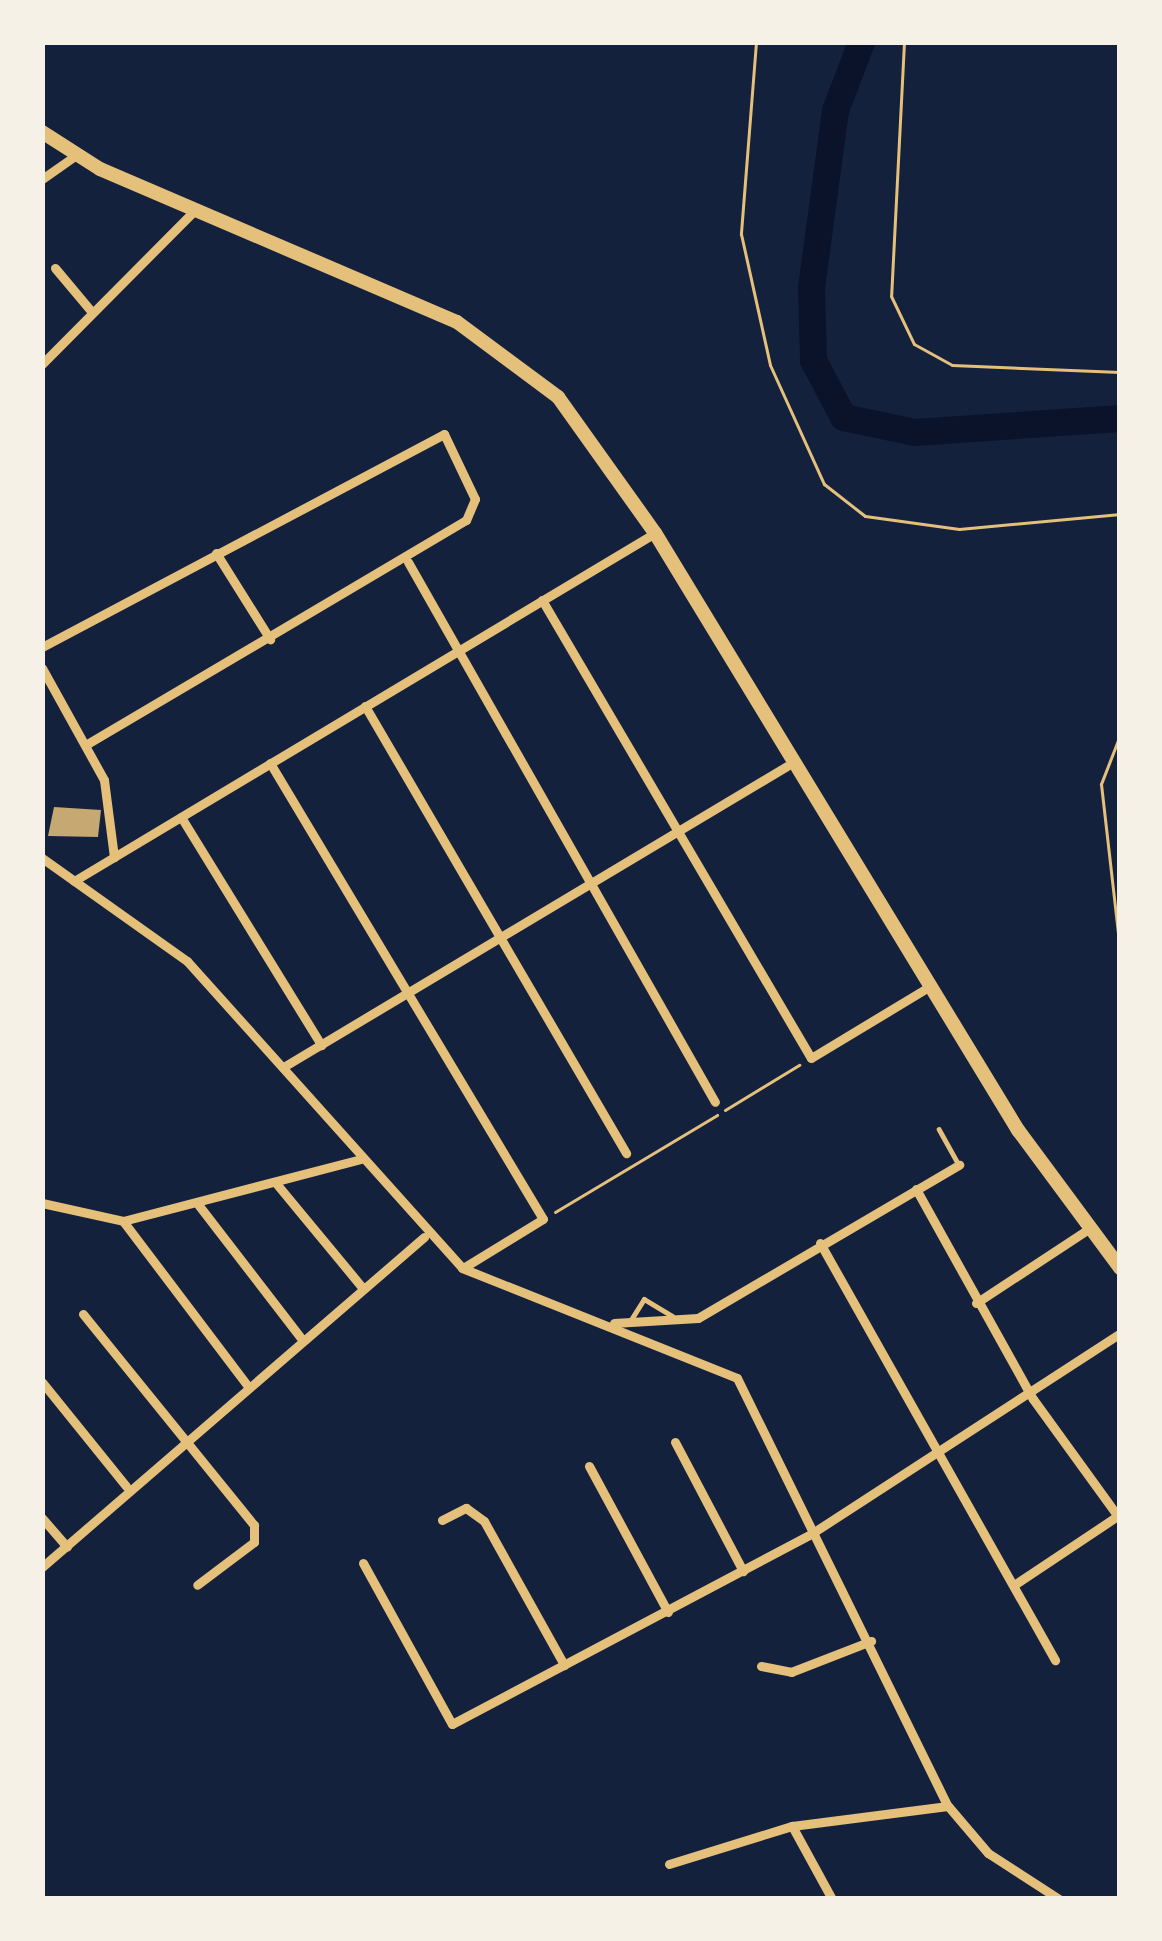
<!DOCTYPE html>
<html>
<head>
<meta charset="utf-8">
<style>
  body { margin:0 }
  #map { position:relative; width:1162px; height:1941px; overflow:hidden; background:#14213d; font-family:Arial,sans-serif }
  div>[style] { position:absolute }
  .river>* { height:27px; margin:-13.5px; padding:0 13.5px; transform-origin:13.5px; border-radius:13.5px; background:#0b132b }
  .building>* { inset:0; background:#c6a872 }
  .path>* { height:3px; margin:-1.5px; padding:0 1.5px; transform-origin:1.5px; border-radius:1.5px; background:#e5c07b }
  .service>* { height:4.5px; margin:-2.25px; padding:0 2.25px; transform-origin:2.25px; border-radius:2.25px; background:#e5c07b }
  .minor>* { height:9px; margin:-4.5px; padding:0 4.5px; transform-origin:4.5px; border-radius:4.5px; background:#e5c07b }
  .secondary>* { height:14px; margin:-7px; padding:0 7px; transform-origin:7px; border-radius:7px; background:#e5c07b }
  span { translate:-50% -50%; white-space:nowrap; text-align:center; line-height:1.15; -webkit-text-stroke:9px #f6f1e7; paint-order:stroke }
  .frame { position:absolute; inset:0; border:45px solid #f6f1e7; pointer-events:none }
</style>
</head>
<body>
<div id="map">
  <div class="river">
    <div style="left:861px;top:42px;width:73px;rotate:110.9deg"></div>
    <div style="left:835px;top:110px;width:180px;rotate:97.7deg"></div>
    <div style="left:811px;top:288px;width:72px;rotate:88.4deg"></div>
    <div style="left:813px;top:360px;width:64px;rotate:62.2deg"></div>
    <div style="left:843px;top:417px;width:73px;rotate:11.9deg"></div>
    <div style="left:914px;top:432px;width:206px;rotate:-3.9deg"></div>
  </div>
  <div class="building">
    <div style="clip-path:polygon(54px 807px,101px 810px,98px 837px,48px 836px)"></div>
  </div>
  <div class="path">
    <div style="left:756px;top:42px;width:193px;rotate:94.5deg"></div>
    <div style="left:741px;top:234px;width:134px;rotate:77.5deg"></div>
    <div style="left:770px;top:365px;width:131px;rotate:65.6deg"></div>
    <div style="left:824px;top:484px;width:52px;rotate:38deg"></div>
    <div style="left:865px;top:516px;width:95px;rotate:7.9deg"></div>
    <div style="left:959px;top:529px;width:162px;rotate:-5.3deg"></div>
    <div style="left:904px;top:42px;width:254px;rotate:92.9deg"></div>
    <div style="left:891px;top:296px;width:53px;rotate:64.4deg"></div>
    <div style="left:914px;top:344px;width:43px;rotate:28.9deg"></div>
    <div style="left:952px;top:365px;width:168px;rotate:2.4deg"></div>
    <div style="left:1120px;top:735px;width:53px;rotate:111.2deg"></div>
    <div style="left:1101px;top:784px;width:167px;rotate:83.5deg"></div>
    <div style="left:725px;top:1110px;width:87px;rotate:-31.3deg"></div>
    <div style="left:555px;top:1212px;width:189px;rotate:-30.9deg"></div>
  </div>
  <div class="service">
    <div style="left:939px;top:1129px;width:41px;rotate:60.9deg"></div>
    <div style="left:629px;top:1323px;width:28px;rotate:-58deg"></div>
    <div style="left:644px;top:1299px;width:33px;rotate:31deg"></div>
  </div>
  <div class="minor">
    <div style="left:42px;top:179px;width:39px;rotate:-35deg"></div>
    <div style="left:55px;top:268px;width:56px;rotate:50.1deg"></div>
    <div style="left:42px;top:364px;width:216px;rotate:-45.2deg"></div>
    <div style="left:216px;top:553px;width:102px;rotate:57.9deg"></div>
    <div style="left:408px;top:562px;width:621px;rotate:60.38deg"></div>
    <div style="left:542px;top:600px;width:531px;rotate:59.57deg"></div>
    <div style="left:811px;top:1058px;width:135px;rotate:-31.1deg"></div>
    <div style="left:42px;top:647px;width:455px;rotate:-27.9deg"></div>
    <div style="left:444px;top:434px;width:72px;rotate:64.5deg"></div>
    <div style="left:475px;top:499px;width:23px;rotate:113deg"></div>
    <div style="left:466px;top:520px;width:438px;rotate:149.4deg"></div>
    <div style="left:42px;top:668px;width:128px;rotate:61deg"></div>
    <div style="left:104px;top:780px;width:78px;rotate:82.6deg"></div>
    <div style="left:365px;top:706px;width:518px;rotate:59.72deg"></div>
    <div style="left:270px;top:763px;width:531px;rotate:59.09deg"></div>
    <div style="left:543px;top:1219px;width:94px;rotate:148.5deg"></div>
    <div style="left:181px;top:817px;width:268px;rotate:58.4deg"></div>
    <div style="left:42px;top:858px;width:178px;rotate:35.4deg"></div>
    <div style="left:187px;top:961px;width:412px;rotate:48.1deg"></div>
    <div style="left:462px;top:1268px;width:296px;rotate:21.8deg"></div>
    <div style="left:737px;top:1378px;width:477px;rotate:63.8deg"></div>
    <div style="left:948px;top:1806px;width:62px;rotate:49.6deg"></div>
    <div style="left:988px;top:1853px;width:85px;rotate:32.9deg"></div>
    <div style="left:74px;top:881px;width:677px;rotate:-30.92deg"></div>
    <div style="left:285px;top:1066px;width:585px;rotate:-30.86deg"></div>
    <div style="left:275px;top:1182px;width:135px;rotate:50.4deg"></div>
    <div style="left:916px;top:1189px;width:240px;rotate:60.9deg"></div>
    <div style="left:1033px;top:1399px;width:148px;rotate:54.1deg"></div>
    <div style="left:42px;top:1203px;width:83px;rotate:12.5deg"></div>
    <div style="left:123px;top:1221px;width:246px;rotate:-14.6deg"></div>
    <div style="left:197px;top:1203px;width:170px;rotate:52.4deg"></div>
    <div style="left:123px;top:1221px;width:207px;rotate:52.9deg"></div>
    <div style="left:820px;top:1243px;width:479px;rotate:60.6deg"></div>
    <div style="left:976px;top:1303px;width:136px;rotate:-33.3deg"></div>
    <div style="left:83px;top:1314px;width:272px;rotate:51deg"></div>
    <div style="left:254px;top:1525px;width:17px;rotate:90deg"></div>
    <div style="left:254px;top:1542px;width:71px;rotate:143deg"></div>
    <div style="left:614px;top:1323px;width:84px;rotate:-3.4deg"></div>
    <div style="left:698px;top:1318px;width:303px;rotate:-30.4deg"></div>
    <div style="left:42px;top:1382px;width:134px;rotate:51.1deg"></div>
    <div style="left:675px;top:1442px;width:146px;rotate:62.2deg"></div>
    <div style="left:589px;top:1466px;width:166px;rotate:61.6deg"></div>
    <div style="left:42px;top:1518px;width:38px;rotate:49deg"></div>
    <div style="left:442px;top:1520px;width:27px;rotate:-27deg"></div>
    <div style="left:466px;top:1508px;width:22px;rotate:36deg"></div>
    <div style="left:484px;top:1521px;width:165px;rotate:60.9deg"></div>
    <div style="left:363px;top:1563px;width:184px;rotate:61.1deg"></div>
    <div style="left:452px;top:1724px;width:410px;rotate:-27.9deg"></div>
    <div style="left:814px;top:1532px;width:365px;rotate:-33deg"></div>
    <div style="left:42px;top:1567px;width:505px;rotate:-40.82deg"></div>
    <div style="left:1014px;top:1585px;width:126px;rotate:-33.7deg"></div>
    <div style="left:761px;top:1666px;width:31px;rotate:11deg"></div>
    <div style="left:791px;top:1672px;width:86px;rotate:-21.2deg"></div>
    <div style="left:792px;top:1826px;width:83px;rotate:61.3deg"></div>
    <div style="left:669px;top:1864px;width:129px;rotate:-17.2deg"></div>
    <div style="left:792px;top:1826px;width:157px;rotate:-7.3deg"></div>
  </div>
  <div class="secondary">
    <div style="left:42px;top:132px;width:69px;rotate:32.5deg"></div>
    <div style="left:100px;top:169px;width:388px;rotate:23.2deg"></div>
    <div style="left:457px;top:322px;width:126px;rotate:36.6deg"></div>
    <div style="left:558px;top:397px;width:167px;rotate:54.5deg"></div>
    <div style="left:655px;top:533px;width:699px;rotate:58.7deg"></div>
    <div style="left:1018px;top:1130px;width:172px;rotate:53.5deg"></div>
  </div>
  <div class="frame"></div>
</div>
</body>
</html>
